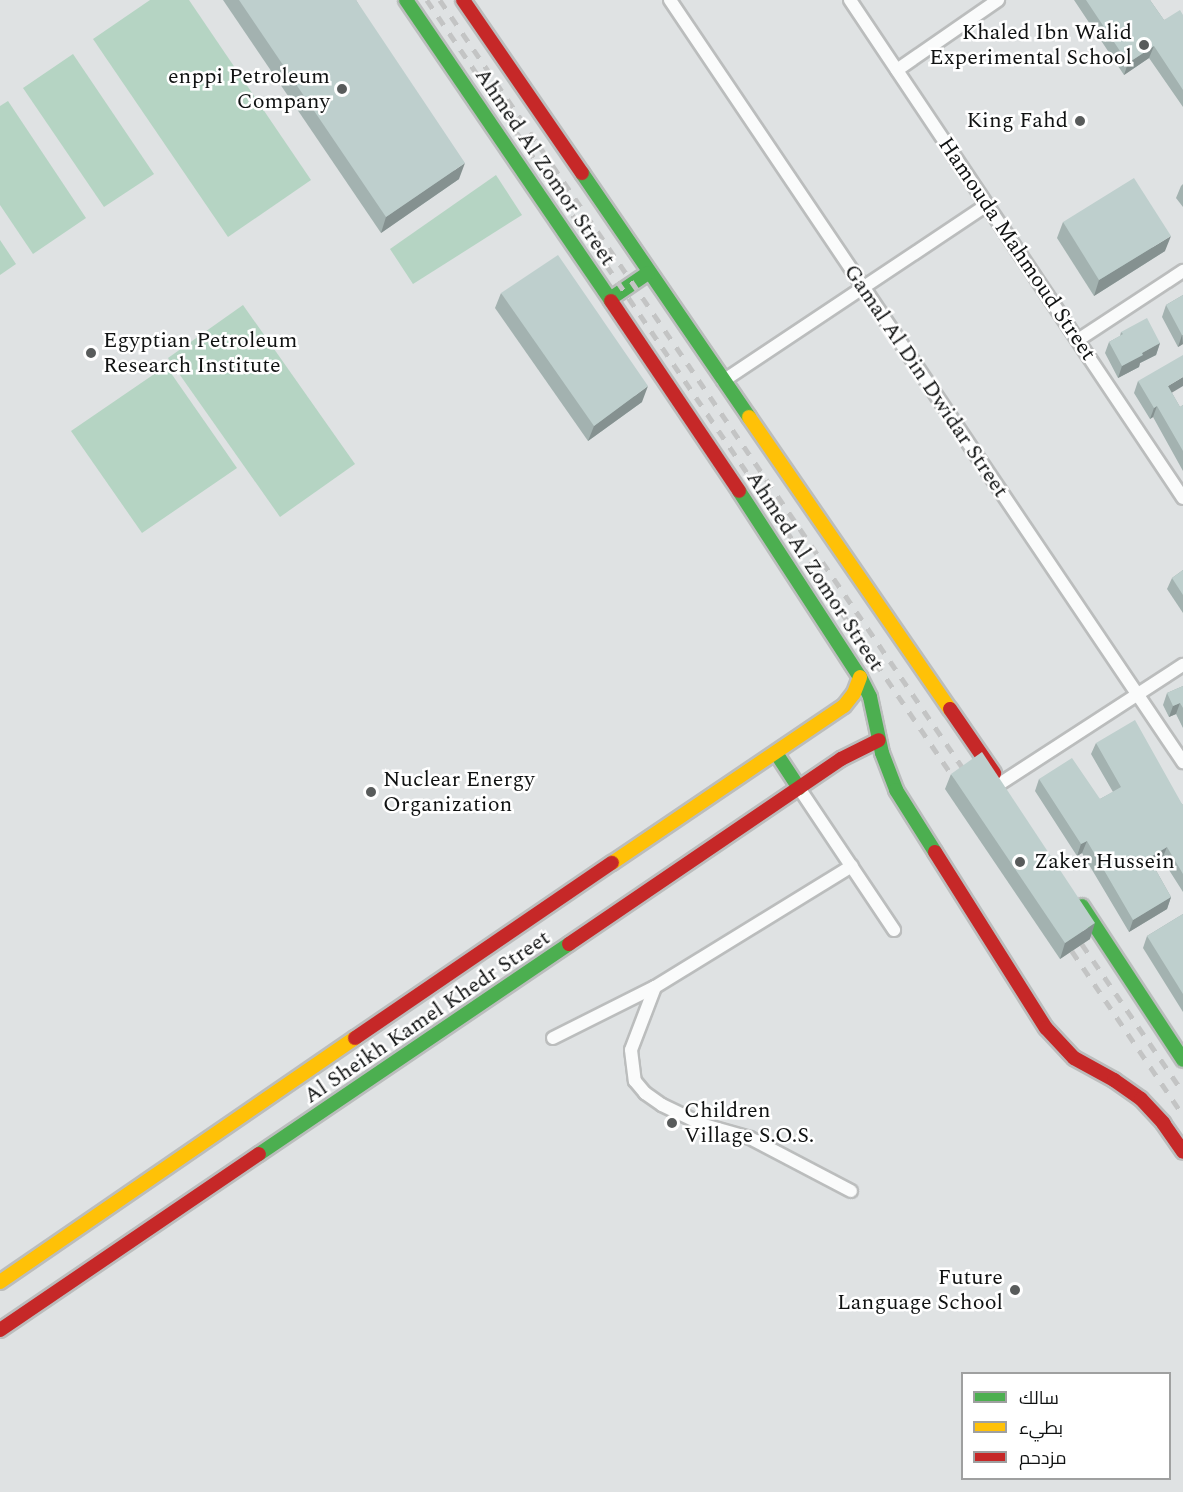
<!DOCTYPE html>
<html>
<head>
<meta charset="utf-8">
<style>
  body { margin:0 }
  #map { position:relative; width:1183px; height:1492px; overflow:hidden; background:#dfe2e3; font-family:Spectral,Cairo,serif }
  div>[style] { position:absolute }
  .green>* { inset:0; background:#b5d4c3 }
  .roads { filter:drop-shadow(2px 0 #bbbdbd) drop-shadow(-2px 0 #bbbdbd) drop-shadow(0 2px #bbbdbd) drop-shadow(0 -2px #bbbdbd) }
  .street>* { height:12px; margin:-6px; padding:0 6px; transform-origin:6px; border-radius:6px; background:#fafbfb }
  .fast>* { height:14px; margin:-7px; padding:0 7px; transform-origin:7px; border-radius:7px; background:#4caf50 }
  .slow>* { height:14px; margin:-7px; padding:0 7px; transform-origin:7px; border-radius:7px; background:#ffc107 }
  .jam>* { height:14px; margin:-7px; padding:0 7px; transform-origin:7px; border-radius:7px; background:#c62828 }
  .rail>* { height:4.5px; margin-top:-2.25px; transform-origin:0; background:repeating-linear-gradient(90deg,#c3c4c4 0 10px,transparent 0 20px) }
  .wall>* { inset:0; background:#a3b2b0 }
  .shaded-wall>* { inset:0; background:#859190 }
  .building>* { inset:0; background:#becfcd }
  .dots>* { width:16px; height:16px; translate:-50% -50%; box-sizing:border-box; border:3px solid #fff; border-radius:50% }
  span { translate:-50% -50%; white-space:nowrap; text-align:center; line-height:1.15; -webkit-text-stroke:5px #fff; paint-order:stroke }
  .poi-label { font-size:22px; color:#101212 }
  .right { translate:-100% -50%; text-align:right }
  .left { translate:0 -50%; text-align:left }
  .street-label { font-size:22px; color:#101212 }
  .legend { position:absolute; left:961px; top:1372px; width:210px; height:108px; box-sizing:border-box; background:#fff; border:2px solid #9fa0a0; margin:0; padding:8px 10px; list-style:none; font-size:18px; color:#101212 }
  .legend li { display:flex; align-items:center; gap:12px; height:30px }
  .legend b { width:30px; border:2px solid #9fa0a0 }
</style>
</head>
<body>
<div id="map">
  <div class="green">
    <div style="clip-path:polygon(150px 0,189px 0,311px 180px,228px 237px,93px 39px)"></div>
    <div style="clip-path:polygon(73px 54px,154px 174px,104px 207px,23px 88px)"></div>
    <div style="clip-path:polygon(8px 101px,86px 218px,33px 254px,0 205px,0 106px)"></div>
    <div style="clip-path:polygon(496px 175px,522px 215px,413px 284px,390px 249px)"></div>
    <div style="clip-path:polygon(0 240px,16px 264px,0 275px)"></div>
    <div style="clip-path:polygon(243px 305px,355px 464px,280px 517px,168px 358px)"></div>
    <div style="clip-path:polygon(166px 366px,237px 468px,142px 533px,71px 431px)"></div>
  </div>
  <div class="roads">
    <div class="street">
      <div style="left:670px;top:0;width:919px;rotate:56.05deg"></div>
      <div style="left:850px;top:0;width:599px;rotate:56.23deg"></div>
      <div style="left:897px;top:70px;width:123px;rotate:-34.7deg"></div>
      <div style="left:1078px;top:340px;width:126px;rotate:-33.3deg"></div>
      <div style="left:723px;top:381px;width:317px;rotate:-33.7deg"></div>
      <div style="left:1001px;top:783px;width:217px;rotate:-33deg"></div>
      <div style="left:799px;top:788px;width:171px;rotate:56.2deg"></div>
      <div style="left:655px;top:987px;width:67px;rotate:110.9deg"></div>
      <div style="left:631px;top:1050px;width:31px;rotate:83deg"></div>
      <div style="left:635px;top:1081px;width:16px;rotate:50deg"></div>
      <div style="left:645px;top:1093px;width:21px;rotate:35deg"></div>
      <div style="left:662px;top:1105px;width:47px;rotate:25.5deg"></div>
      <div style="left:704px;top:1125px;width:48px;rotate:15.8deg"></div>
      <div style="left:750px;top:1138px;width:114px;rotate:27.7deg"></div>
      <div style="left:553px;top:1038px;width:114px;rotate:-26.6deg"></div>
      <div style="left:655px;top:987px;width:231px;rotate:-31.6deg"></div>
    </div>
    <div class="fast">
      <div style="left:406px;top:0;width:364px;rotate:55.7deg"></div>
      <div style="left:582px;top:173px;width:296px;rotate:55.6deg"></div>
      <div style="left:610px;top:299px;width:46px;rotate:-34.4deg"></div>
      <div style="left:739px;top:491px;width:222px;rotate:57deg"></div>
      <div style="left:860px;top:677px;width:22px;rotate:63deg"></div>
      <div style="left:870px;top:697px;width:57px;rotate:77.9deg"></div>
      <div style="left:882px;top:753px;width:40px;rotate:69deg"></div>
      <div style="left:896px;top:790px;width:73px;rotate:57.8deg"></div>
      <div style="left:776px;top:753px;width:42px;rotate:56.7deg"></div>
      <div style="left:1082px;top:906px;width:184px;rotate:56.7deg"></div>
      <div style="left:259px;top:1154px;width:374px;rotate:-34.1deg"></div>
    </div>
    <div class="slow">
      <div style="left:749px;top:417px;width:354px;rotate:55.5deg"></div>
      <div style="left:612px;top:863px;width:280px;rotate:-34.1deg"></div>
      <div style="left:844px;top:706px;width:16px;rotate:-52deg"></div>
      <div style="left:854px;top:693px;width:17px;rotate:-69deg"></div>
      <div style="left:0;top:1282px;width:431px;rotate:-34.5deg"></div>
    </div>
    <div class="jam">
      <div style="left:463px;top:0;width:210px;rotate:55.5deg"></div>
      <div style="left:611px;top:301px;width:229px;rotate:56deg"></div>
      <div style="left:950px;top:709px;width:78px;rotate:55.5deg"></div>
      <div style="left:935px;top:852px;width:208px;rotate:57.8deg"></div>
      <div style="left:1046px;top:1028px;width:41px;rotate:47deg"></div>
      <div style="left:1074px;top:1058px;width:46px;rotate:28.8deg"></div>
      <div style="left:1114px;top:1080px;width:33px;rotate:35deg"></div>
      <div style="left:1141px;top:1099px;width:33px;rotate:47deg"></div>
      <div style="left:1163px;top:1123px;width:35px;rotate:55deg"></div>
      <div style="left:569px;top:944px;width:329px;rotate:-34.2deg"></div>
      <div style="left:841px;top:759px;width:42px;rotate:-26.6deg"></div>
      <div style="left:355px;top:1038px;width:311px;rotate:-34.3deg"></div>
      <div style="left:0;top:1330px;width:313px;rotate:-34.2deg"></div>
    </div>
  </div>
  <div class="rail">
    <div style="left:427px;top:0;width:943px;rotate:55.89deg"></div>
    <div style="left:440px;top:0;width:936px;rotate:55.75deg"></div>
    <div style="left:1082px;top:944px;width:179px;rotate:55.7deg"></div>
    <div style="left:1072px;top:951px;width:198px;rotate:55.9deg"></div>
  </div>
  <div class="wall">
    <div style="clip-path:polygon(223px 0,356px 0,459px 179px,381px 233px)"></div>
    <div style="clip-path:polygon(1074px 0,1150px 0,1164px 20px,1183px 15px,1183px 107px,1149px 58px,1124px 75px)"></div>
    <div style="clip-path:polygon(1183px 184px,1183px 207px,1176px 198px,1181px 186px)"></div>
    <div style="clip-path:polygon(1063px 222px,1165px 251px,1094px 296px,1057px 238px)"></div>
    <div style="clip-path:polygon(501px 293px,642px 402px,588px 441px,495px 308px)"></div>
    <div style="clip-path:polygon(1183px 295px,1183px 344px,1178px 347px,1162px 317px,1166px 305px)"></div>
    <div style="clip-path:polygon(1121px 332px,1160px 343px,1156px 355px,1140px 363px,1139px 367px,1118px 378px,1105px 353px,1109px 342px,1120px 336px)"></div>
    <div style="clip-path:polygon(1138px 381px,1172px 393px,1180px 407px,1183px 405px,1183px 471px,1153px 417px,1150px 419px,1134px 393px)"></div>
    <div style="clip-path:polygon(1183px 570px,1183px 613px,1167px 589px,1172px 578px)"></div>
    <div style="clip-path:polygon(1183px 686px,1183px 728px,1176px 714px,1169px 717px,1163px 705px,1167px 693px)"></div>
    <div style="clip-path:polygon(1096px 743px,1182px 804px,1183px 804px,1183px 892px,1162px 859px,1153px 865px,1171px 897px,1167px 909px,1129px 932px,1082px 853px,1077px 856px,1035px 791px,1039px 779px,1100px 799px,1113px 792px,1091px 754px)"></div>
    <div style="clip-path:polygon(951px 774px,1090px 939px,1060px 959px,945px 789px)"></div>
    <div style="clip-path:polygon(1183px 914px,1183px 1012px,1143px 948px,1147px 936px)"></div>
  </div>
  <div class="shaded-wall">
    <div style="clip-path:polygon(1154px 46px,1149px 58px,1124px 75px,1128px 63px)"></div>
    <div style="clip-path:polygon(465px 163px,459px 179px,381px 233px,386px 217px)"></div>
    <div style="clip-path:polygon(1171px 236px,1165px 251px,1094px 296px,1099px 280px)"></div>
    <div style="clip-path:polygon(1182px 335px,1183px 344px,1178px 347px)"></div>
    <div style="clip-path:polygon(1160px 343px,1156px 355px,1140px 363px,1139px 367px,1118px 378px,1122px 366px,1142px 353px)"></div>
    <div style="clip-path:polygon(1183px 377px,1183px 386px,1163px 398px,1168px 386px)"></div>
    <div style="clip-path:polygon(648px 386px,642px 402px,588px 441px,594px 426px)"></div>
    <div style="clip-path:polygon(1157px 406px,1153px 417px,1150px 419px,1154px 408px)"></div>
    <div style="clip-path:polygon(1180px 703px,1176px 714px,1169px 717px,1173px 706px)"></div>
    <div style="clip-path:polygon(1087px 841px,1082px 853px,1077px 856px,1081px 844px)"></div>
    <div style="clip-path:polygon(1167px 847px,1162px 859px,1144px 870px,1149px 858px)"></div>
    <div style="clip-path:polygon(1171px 897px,1167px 909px,1129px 932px,1133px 920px)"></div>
    <div style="clip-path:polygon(1095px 923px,1090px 939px,1060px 959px,1065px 943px)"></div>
  </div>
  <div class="building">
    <div style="clip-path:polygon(239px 0,356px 0,465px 163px,386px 217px)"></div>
    <div style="clip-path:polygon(1086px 0,1150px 0,1164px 20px,1180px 10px,1183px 15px,1183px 90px,1154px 46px,1128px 63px)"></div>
    <div style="clip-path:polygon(1134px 178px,1171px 236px,1099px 280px,1063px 222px)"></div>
    <div style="clip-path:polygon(558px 255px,648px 386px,594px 426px,501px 293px)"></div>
    <div style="clip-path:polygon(1183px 295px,1183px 335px,1182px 335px,1166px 305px)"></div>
    <div style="clip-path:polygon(1147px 318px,1160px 343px,1142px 353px,1143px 355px,1122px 366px,1109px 342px,1123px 334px,1121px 332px)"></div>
    <div style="clip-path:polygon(1183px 355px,1183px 377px,1168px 386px,1180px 407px,1183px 405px,1183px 451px,1157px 406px,1154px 408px,1138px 381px)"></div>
    <div style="clip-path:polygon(1183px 570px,1183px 595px,1172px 578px)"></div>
    <div style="clip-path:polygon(1183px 686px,1183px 708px,1180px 703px,1173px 706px,1167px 693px)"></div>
    <div style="clip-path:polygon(1135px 720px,1182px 804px,1183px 804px,1183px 874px,1167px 847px,1149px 858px,1171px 897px,1133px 920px,1087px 841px,1081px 844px,1039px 779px,1072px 758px,1100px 799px,1121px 787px,1096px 743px)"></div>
    <div style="clip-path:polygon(982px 752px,1095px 923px,1065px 943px,951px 774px)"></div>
    <div style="clip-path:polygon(1183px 914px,1183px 994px,1147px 936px)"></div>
  </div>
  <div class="dots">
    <div style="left:1144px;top:45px;background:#585b5b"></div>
    <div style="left:342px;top:89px;background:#585b5b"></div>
    <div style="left:1080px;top:121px;background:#585b5b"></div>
    <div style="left:91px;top:353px;background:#585b5b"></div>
    <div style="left:371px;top:792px;background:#585b5b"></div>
    <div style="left:1020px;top:862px;background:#585b5b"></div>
    <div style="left:672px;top:1123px;background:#585b5b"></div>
    <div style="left:1015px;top:1290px;background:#585b5b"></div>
  </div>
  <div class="poi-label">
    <span class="right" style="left:1132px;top:45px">Khaled Ibn Walid<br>Experimental School</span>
    <span class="right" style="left:330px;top:89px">enppi Petroleum<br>Company</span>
    <span class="right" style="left:1068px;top:121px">King Fahd</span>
    <span class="left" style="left:103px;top:353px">Egyptian Petroleum<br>Research Institute</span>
    <span class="left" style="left:383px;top:792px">Nuclear Energy<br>Organization</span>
    <span class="left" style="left:1034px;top:862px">Zaker Hussein</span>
    <span class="left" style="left:684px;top:1123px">Children<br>Village S.O.S.</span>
    <span class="right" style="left:1003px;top:1290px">Future<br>Language School</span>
  </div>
  <div class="street-label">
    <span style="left:545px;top:167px;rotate:56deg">Ahmed Al Zomor Street</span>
    <span style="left:1017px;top:249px;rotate:56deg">Hamouda Mahmoud Street</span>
    <span style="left:926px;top:381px;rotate:56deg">Gamal Al Din Dwidar Street</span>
    <span style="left:815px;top:571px;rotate:57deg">Ahmed Al Zomor Street</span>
    <span style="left:427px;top:1017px;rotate:-34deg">Al Sheikh Kamel Khedr Street</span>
  </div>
  <ul class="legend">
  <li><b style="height:8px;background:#4caf50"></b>سالك</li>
  <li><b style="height:8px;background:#ffc107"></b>بطيء</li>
  <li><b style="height:8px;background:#c62828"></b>مزدحم</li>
  </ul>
</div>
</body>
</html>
